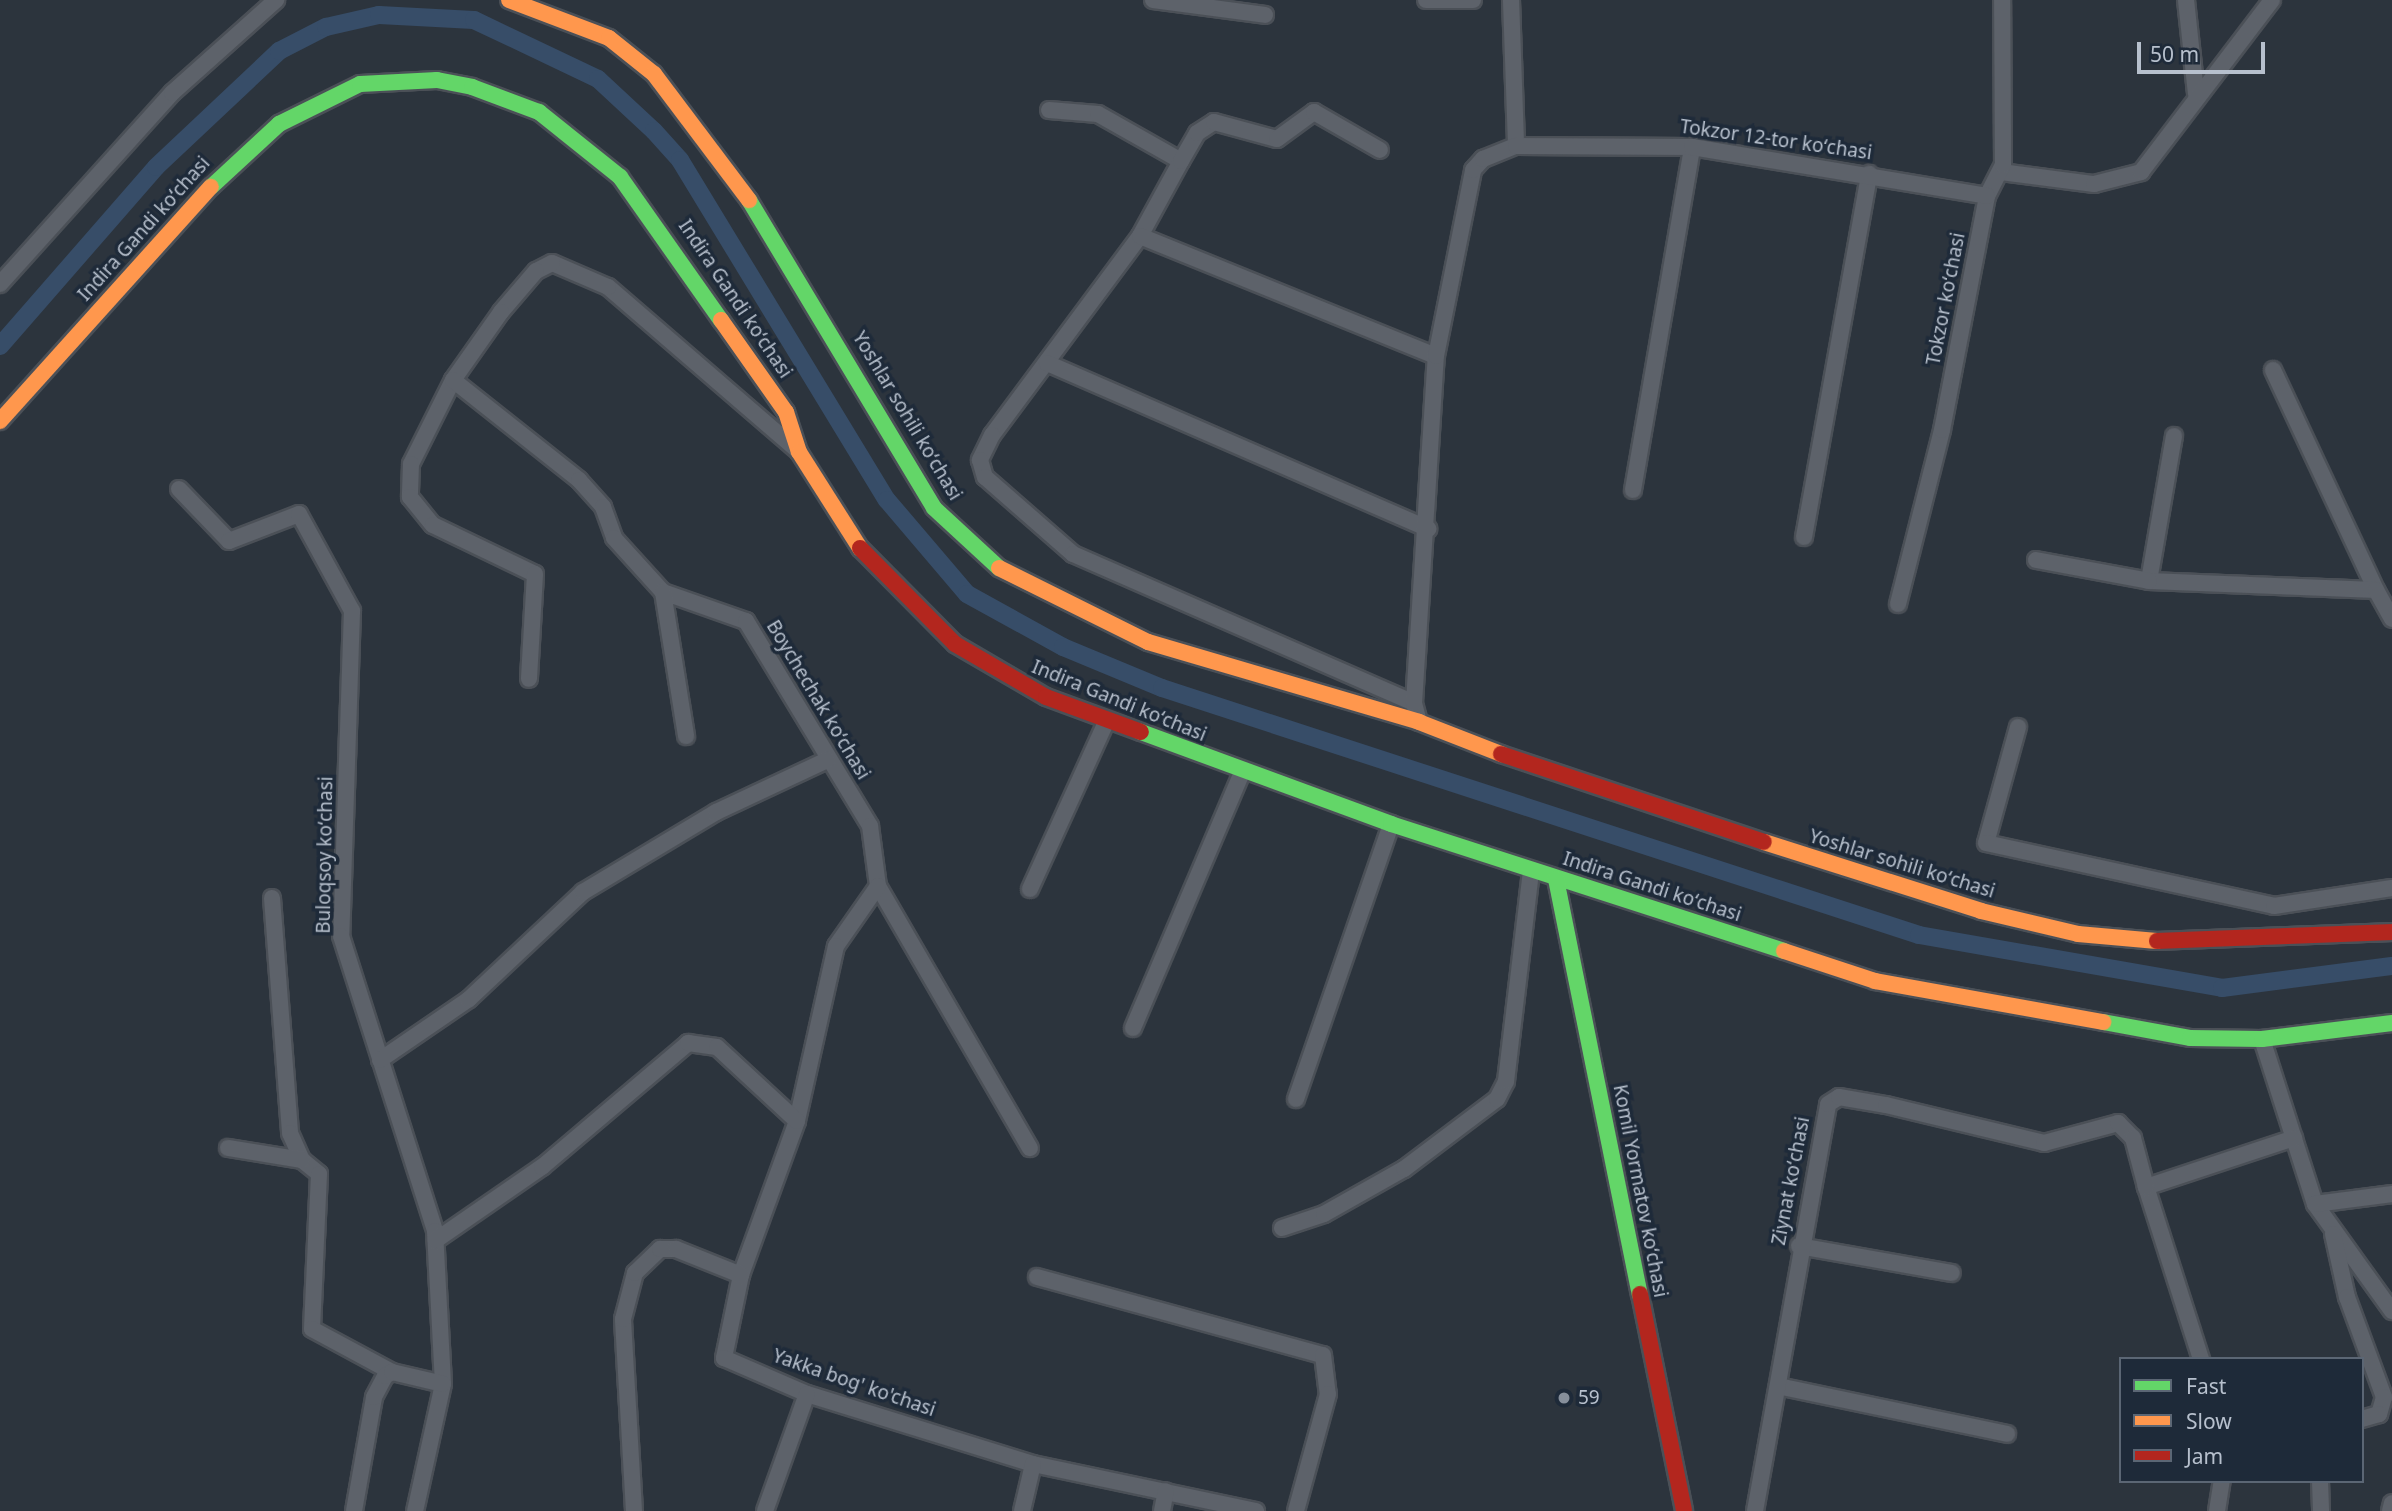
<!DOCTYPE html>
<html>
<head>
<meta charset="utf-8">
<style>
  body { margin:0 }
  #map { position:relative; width:2392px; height:1511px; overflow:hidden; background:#2c343d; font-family:"Noto Sans",sans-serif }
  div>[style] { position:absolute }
  .canal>* { height:18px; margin:-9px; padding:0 9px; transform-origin:9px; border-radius:9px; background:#374d68 }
  .roads { filter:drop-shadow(2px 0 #4b5057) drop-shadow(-2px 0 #4b5057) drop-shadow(0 2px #4b5057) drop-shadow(0 -2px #4b5057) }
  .street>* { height:16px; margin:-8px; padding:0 8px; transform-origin:8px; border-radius:8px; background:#5d626a }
  .fast>* { height:16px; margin:-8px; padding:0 8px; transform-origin:8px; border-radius:8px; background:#63d668 }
  .slow>* { height:16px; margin:-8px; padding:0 8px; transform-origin:8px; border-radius:8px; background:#ff974d }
  .jam>* { height:16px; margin:-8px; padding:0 8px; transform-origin:8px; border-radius:8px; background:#b3261e }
  .dots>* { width:19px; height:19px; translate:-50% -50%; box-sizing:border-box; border:4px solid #1e2a39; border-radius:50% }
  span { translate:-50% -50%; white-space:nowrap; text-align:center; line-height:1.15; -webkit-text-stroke:7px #1e2a39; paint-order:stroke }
  .street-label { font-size:19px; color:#b7c0cd }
  .poi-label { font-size:19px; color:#b7c0cd }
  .left { translate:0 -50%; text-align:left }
  .legend { position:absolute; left:2119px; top:1357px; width:245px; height:126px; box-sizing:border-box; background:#1e2a39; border:2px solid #5b6674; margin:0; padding:9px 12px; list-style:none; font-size:21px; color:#b7c0cd }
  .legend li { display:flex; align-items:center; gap:14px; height:35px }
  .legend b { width:35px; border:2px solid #5b6674 }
  .scale { position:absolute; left:2137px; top:42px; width:128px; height:32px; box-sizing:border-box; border:4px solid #b7c0cd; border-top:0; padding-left:9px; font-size:21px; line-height:24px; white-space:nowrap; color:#b7c0cd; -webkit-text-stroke:5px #1e2a39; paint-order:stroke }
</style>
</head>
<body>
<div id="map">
  <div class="canal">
    <div style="left:0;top:346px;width:237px;rotate:-48.9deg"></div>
    <div style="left:156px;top:167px;width:169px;rotate:-43.3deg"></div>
    <div style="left:279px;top:51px;width:53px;rotate:-27.1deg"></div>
    <div style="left:326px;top:27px;width:54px;rotate:-12.8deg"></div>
    <div style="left:379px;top:15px;width:95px;rotate:3deg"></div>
    <div style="left:474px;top:20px;width:137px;rotate:25.4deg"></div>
    <div style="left:598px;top:79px;width:76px;rotate:42.9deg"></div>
    <div style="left:654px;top:131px;width:39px;rotate:48deg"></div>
    <div style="left:680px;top:160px;width:398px;rotate:58.7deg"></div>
    <div style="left:887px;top:500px;width:123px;rotate:49.6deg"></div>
    <div style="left:967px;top:594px;width:110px;rotate:28.9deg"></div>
    <div style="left:1063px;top:647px;width:107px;rotate:22.5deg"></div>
    <div style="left:1162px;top:688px;width:796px;rotate:18.07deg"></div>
    <div style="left:1919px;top:935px;width:308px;rotate:9.9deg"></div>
    <div style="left:2222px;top:988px;width:171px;rotate:-7.4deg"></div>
  </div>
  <div class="roads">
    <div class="street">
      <div style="left:1153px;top:0;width:113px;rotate:7.6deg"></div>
      <div style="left:1426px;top:0;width:47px"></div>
      <div style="left:1511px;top:0;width:146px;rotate:88deg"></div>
      <div style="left:2186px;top:0;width:94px;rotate:83.9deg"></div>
      <div style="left:1049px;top:110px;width:49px;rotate:4.7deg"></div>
      <div style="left:1098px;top:114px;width:95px;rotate:29.5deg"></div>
      <div style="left:1181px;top:161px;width:85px;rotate:118.7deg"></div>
      <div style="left:1140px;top:236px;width:248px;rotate:126.6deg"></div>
      <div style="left:992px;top:435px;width:28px;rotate:116deg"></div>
      <div style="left:980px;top:460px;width:18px;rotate:74deg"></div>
      <div style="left:985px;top:477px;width:117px;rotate:41.2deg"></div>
      <div style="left:1073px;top:554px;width:372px;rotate:23.6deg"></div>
      <div style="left:1181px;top:161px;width:32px;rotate:-60deg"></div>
      <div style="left:1197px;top:133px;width:20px;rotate:-33deg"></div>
      <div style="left:1214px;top:122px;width:65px;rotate:15.1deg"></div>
      <div style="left:1277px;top:139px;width:46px;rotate:-36.1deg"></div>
      <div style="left:1314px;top:112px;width:76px;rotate:29.9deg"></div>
      <div style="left:2001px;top:172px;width:94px;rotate:7.4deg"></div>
      <div style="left:2094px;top:184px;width:49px;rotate:-14.3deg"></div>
      <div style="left:2141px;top:172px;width:216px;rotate:-52.7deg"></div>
      <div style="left:1140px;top:236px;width:319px;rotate:22.1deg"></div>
      <div style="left:0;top:284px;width:257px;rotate:-48deg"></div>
      <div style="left:172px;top:93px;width:140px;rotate:-41.8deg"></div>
      <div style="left:1047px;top:363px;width:416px;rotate:23.5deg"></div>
      <div style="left:2273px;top:370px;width:243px;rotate:64.9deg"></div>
      <div style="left:453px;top:380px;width:94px;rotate:116.6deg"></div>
      <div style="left:411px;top:464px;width:33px;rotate:92deg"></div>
      <div style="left:410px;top:497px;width:36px;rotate:51deg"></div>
      <div style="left:433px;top:525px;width:113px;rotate:25.7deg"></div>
      <div style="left:535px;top:574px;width:105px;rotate:93.3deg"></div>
      <div style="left:2174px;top:436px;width:147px;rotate:99.8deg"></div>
      <div style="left:2149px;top:581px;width:227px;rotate:2.3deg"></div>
      <div style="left:2376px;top:590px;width:33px;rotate:61deg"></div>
      <div style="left:797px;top:450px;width:250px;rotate:-139.2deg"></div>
      <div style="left:608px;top:287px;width:61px;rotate:-156.8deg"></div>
      <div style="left:552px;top:263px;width:18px;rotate:153deg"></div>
      <div style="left:536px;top:271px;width:54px;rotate:130.5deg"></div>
      <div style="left:501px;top:312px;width:83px;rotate:125.2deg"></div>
      <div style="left:453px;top:380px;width:161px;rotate:38.4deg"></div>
      <div style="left:579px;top:480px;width:36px;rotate:48deg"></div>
      <div style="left:603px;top:507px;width:33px;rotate:70deg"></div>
      <div style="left:614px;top:538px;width:73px;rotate:47.8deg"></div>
      <div style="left:663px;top:592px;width:88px;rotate:19.3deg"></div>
      <div style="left:746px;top:621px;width:240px;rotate:58.8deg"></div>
      <div style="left:870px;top:826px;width:61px;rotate:82.4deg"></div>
      <div style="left:878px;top:886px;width:303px;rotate:59.9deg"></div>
      <div style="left:179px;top:489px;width:72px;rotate:46.1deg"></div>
      <div style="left:229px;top:541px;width:75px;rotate:-21.1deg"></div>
      <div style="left:299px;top:514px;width:111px;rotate:61.3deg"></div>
      <div style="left:352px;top:611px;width:325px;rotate:91.9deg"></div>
      <div style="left:341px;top:936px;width:310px;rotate:72.3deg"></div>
      <div style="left:435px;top:1231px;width:153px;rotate:87deg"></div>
      <div style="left:443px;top:1384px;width:130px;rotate:102.4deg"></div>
      <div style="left:1633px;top:490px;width:348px;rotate:-80.2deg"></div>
      <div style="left:1804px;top:537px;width:369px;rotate:-79.8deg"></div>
      <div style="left:2036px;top:560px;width:115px;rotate:10.5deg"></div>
      <div style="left:663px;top:592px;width:146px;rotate:80.9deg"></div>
      <div style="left:1898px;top:604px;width:179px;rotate:-75.8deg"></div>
      <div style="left:1942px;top:430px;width:238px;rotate:-79.1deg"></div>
      <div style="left:1987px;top:196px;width:35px;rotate:-63deg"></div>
      <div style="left:2003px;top:165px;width:165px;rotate:-90.3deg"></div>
      <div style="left:1419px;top:722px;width:20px;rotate:-105deg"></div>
      <div style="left:1414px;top:703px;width:348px;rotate:-86.4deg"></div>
      <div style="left:1436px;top:356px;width:190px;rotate:-78.7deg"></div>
      <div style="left:1473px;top:170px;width:15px;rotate:-48deg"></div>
      <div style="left:1483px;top:159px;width:35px;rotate:-22deg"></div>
      <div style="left:1516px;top:146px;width:176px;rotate:0.3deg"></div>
      <div style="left:1692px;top:147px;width:299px;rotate:9.4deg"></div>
      <div style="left:2018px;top:727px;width:120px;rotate:105.4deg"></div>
      <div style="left:1986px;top:843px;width:295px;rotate:12.3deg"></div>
      <div style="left:2274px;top:906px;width:119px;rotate:-8.7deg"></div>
      <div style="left:878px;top:886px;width:73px;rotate:125deg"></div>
      <div style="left:836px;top:946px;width:179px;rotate:102.6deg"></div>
      <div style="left:797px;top:1121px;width:164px;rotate:110deg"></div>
      <div style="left:741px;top:1275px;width:85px;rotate:101.6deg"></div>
      <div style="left:724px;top:1358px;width:90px;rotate:23.4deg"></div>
      <div style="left:807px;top:1394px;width:237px;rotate:17.2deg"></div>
      <div style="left:1033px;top:1464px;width:228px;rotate:11.9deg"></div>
      <div style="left:1030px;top:889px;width:183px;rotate:-65.5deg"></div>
      <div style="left:272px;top:898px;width:236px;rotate:85.6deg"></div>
      <div style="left:290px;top:1133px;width:30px;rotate:66deg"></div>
      <div style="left:302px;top:1160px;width:22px;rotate:39deg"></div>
      <div style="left:319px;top:1174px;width:155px;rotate:92.6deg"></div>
      <div style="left:312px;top:1329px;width:91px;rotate:28.3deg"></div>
      <div style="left:1133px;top:1028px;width:277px;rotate:-66.9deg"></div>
      <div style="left:2262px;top:1039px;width:173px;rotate:72.2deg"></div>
      <div style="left:2315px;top:1204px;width:132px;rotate:54.3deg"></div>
      <div style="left:380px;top:1060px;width:108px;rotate:-34.4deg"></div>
      <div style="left:469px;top:999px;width:156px;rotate:-43.2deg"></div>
      <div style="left:583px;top:892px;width:155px;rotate:-31deg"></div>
      <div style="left:716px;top:812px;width:123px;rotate:-25.1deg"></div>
      <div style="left:1296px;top:1099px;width:291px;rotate:-70.9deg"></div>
      <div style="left:228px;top:1148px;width:75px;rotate:9.2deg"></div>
      <div style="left:2315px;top:1204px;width:78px;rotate:-7.4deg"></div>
      <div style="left:1282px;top:1228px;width:44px;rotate:-18.4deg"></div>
      <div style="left:1324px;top:1214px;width:92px;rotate:-29.4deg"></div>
      <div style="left:1404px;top:1169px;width:116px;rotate:-37deg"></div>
      <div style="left:1497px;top:1099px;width:20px;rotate:-63deg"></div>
      <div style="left:1506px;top:1081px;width:212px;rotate:-83.2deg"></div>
      <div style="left:2333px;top:1234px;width:65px;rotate:77.5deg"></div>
      <div style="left:2347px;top:1297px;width:107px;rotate:69.7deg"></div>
      <div style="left:2384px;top:1397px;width:18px;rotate:106deg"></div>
      <div style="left:2379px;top:1414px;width:18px;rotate:164deg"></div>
      <div style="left:436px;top:1240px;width:129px;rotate:-34.6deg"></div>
      <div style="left:542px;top:1167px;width:192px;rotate:-40.3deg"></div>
      <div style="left:688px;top:1043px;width:29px;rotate:8deg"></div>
      <div style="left:717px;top:1047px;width:109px;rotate:42.8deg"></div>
      <div style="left:1799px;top:1246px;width:155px;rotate:10deg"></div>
      <div style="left:1037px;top:1277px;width:296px;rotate:15.3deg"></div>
      <div style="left:1323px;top:1355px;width:39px;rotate:83deg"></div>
      <div style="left:1328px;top:1394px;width:121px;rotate:105.3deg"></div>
      <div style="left:2201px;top:1359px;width:181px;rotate:-107.7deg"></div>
      <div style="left:2146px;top:1187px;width:156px;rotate:-18.3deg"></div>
      <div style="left:1778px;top:1386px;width:234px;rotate:11.8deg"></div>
      <div style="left:2320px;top:1481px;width:30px;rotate:88deg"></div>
      <div style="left:354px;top:1511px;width:116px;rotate:-80deg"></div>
      <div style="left:374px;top:1397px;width:24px;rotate:-62deg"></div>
      <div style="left:385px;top:1376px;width:8px;rotate:-30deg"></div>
      <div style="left:392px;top:1372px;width:52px;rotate:13.2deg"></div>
      <div style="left:634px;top:1511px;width:192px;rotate:-93.3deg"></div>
      <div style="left:623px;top:1319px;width:48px;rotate:-75.4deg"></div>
      <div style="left:635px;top:1273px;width:35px;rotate:-44deg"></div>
      <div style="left:660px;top:1249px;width:16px"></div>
      <div style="left:676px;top:1249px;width:70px;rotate:21.8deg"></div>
      <div style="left:765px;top:1511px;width:124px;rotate:-70.3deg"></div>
      <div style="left:1022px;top:1511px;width:48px;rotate:-76.8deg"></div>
      <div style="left:1162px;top:1511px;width:20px;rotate:-79deg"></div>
      <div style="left:1755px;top:1511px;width:413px;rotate:-79.8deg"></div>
      <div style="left:1828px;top:1104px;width:13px;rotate:-32deg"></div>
      <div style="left:1839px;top:1097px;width:48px;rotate:9.7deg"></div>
      <div style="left:1886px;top:1105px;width:163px;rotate:13.5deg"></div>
      <div style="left:2044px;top:1143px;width:77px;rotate:-15.1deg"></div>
      <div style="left:2118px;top:1123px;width:21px;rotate:45deg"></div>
      <div style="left:2133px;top:1138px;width:51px;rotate:75.1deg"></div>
      <div style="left:2217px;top:1511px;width:30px;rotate:-81deg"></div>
      <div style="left:2390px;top:1511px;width:8px;rotate:-76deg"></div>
    </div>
    <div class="fast">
      <div style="left:211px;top:187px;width:93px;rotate:-42.8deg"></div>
      <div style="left:279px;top:124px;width:90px;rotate:-26.3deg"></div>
      <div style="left:360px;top:84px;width:77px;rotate:-3deg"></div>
      <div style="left:437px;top:80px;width:36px;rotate:11deg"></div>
      <div style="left:472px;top:87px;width:72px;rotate:20.5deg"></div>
      <div style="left:539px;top:112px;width:104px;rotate:38.7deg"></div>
      <div style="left:620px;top:177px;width:175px;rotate:54.8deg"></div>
      <div style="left:749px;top:200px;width:359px;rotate:59deg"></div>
      <div style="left:934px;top:508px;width:88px;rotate:42.7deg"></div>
      <div style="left:1141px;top:732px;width:266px;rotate:20.2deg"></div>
      <div style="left:1391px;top:824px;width:413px;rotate:17.9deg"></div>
      <div style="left:1556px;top:879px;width:423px;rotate:78.6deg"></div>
      <div style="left:2103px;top:1022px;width:88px;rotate:10.4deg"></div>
      <div style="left:2190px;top:1038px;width:72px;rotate:0.8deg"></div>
      <div style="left:2262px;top:1039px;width:131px;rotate:-7deg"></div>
    </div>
    <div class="slow">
      <div style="left:509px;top:0;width:107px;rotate:20.8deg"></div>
      <div style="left:609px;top:38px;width:58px;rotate:38.7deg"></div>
      <div style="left:654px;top:74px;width:158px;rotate:53deg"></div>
      <div style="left:721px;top:320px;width:113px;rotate:54.8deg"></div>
      <div style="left:786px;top:412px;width:42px;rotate:72deg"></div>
      <div style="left:799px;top:452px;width:114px;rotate:57.6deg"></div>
      <div style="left:0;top:421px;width:315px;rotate:-48deg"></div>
      <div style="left:999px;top:568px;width:166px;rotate:26.4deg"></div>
      <div style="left:1148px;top:642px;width:283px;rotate:16.4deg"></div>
      <div style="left:1419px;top:722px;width:88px;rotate:21.3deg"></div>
      <div style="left:1764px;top:842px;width:228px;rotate:17.6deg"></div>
      <div style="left:1981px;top:911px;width:100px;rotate:13.3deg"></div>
      <div style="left:2078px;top:934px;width:79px;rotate:5.1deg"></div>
      <div style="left:1784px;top:951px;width:96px;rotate:18.2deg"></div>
      <div style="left:1875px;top:981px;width:232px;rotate:10.2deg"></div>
    </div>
    <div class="jam">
      <div style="left:860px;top:548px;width:135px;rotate:45.3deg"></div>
      <div style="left:955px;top:644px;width:105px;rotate:30.2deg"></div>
      <div style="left:1046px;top:697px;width:101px;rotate:20.2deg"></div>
      <div style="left:1501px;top:754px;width:277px;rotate:18.5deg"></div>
      <div style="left:2157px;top:941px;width:235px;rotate:-2.2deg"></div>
      <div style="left:1640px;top:1294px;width:221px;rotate:78.5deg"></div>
    </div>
  </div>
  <div class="dots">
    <div style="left:1564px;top:1398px;background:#868f9b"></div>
  </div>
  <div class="street-label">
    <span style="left:1776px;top:140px;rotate:8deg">Tokzor 12-tor koʻchasi</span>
    <span style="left:144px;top:229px;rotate:-48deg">Indira Gandi koʻchasi</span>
    <span style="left:735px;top:299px;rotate:56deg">Indira Gandi koʻchasi</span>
    <span style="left:1946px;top:299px;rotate:-79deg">Tokzor koʻchasi</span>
    <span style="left:907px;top:416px;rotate:59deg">Yoshlar sohili koʻchasi</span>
    <span style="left:818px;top:700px;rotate:59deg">Boychechak koʻchasi</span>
    <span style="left:1119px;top:701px;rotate:22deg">Indira Gandi koʻchasi</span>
    <span style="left:325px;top:855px;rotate:-89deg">Buloqsoy koʻchasi</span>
    <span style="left:1902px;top:864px;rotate:17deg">Yoshlar sohili koʻchasi</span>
    <span style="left:1652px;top:887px;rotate:18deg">Indira Gandi koʻchasi</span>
    <span style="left:1791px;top:1181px;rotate:-79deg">Ziynat koʻchasi</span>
    <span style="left:1640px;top:1191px;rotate:79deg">Komil Yormatov koʻchasi</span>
    <span style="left:854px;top:1383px;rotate:19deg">Yakka bog' ko'chasi</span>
  </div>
  <div class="poi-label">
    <span class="left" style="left:1578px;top:1398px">59</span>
  </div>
  <ul class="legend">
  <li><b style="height:9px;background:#63d668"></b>Fast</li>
  <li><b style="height:9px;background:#ff974d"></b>Slow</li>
  <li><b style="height:9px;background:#b3261e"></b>Jam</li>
  </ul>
  <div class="scale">50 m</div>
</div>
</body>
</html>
